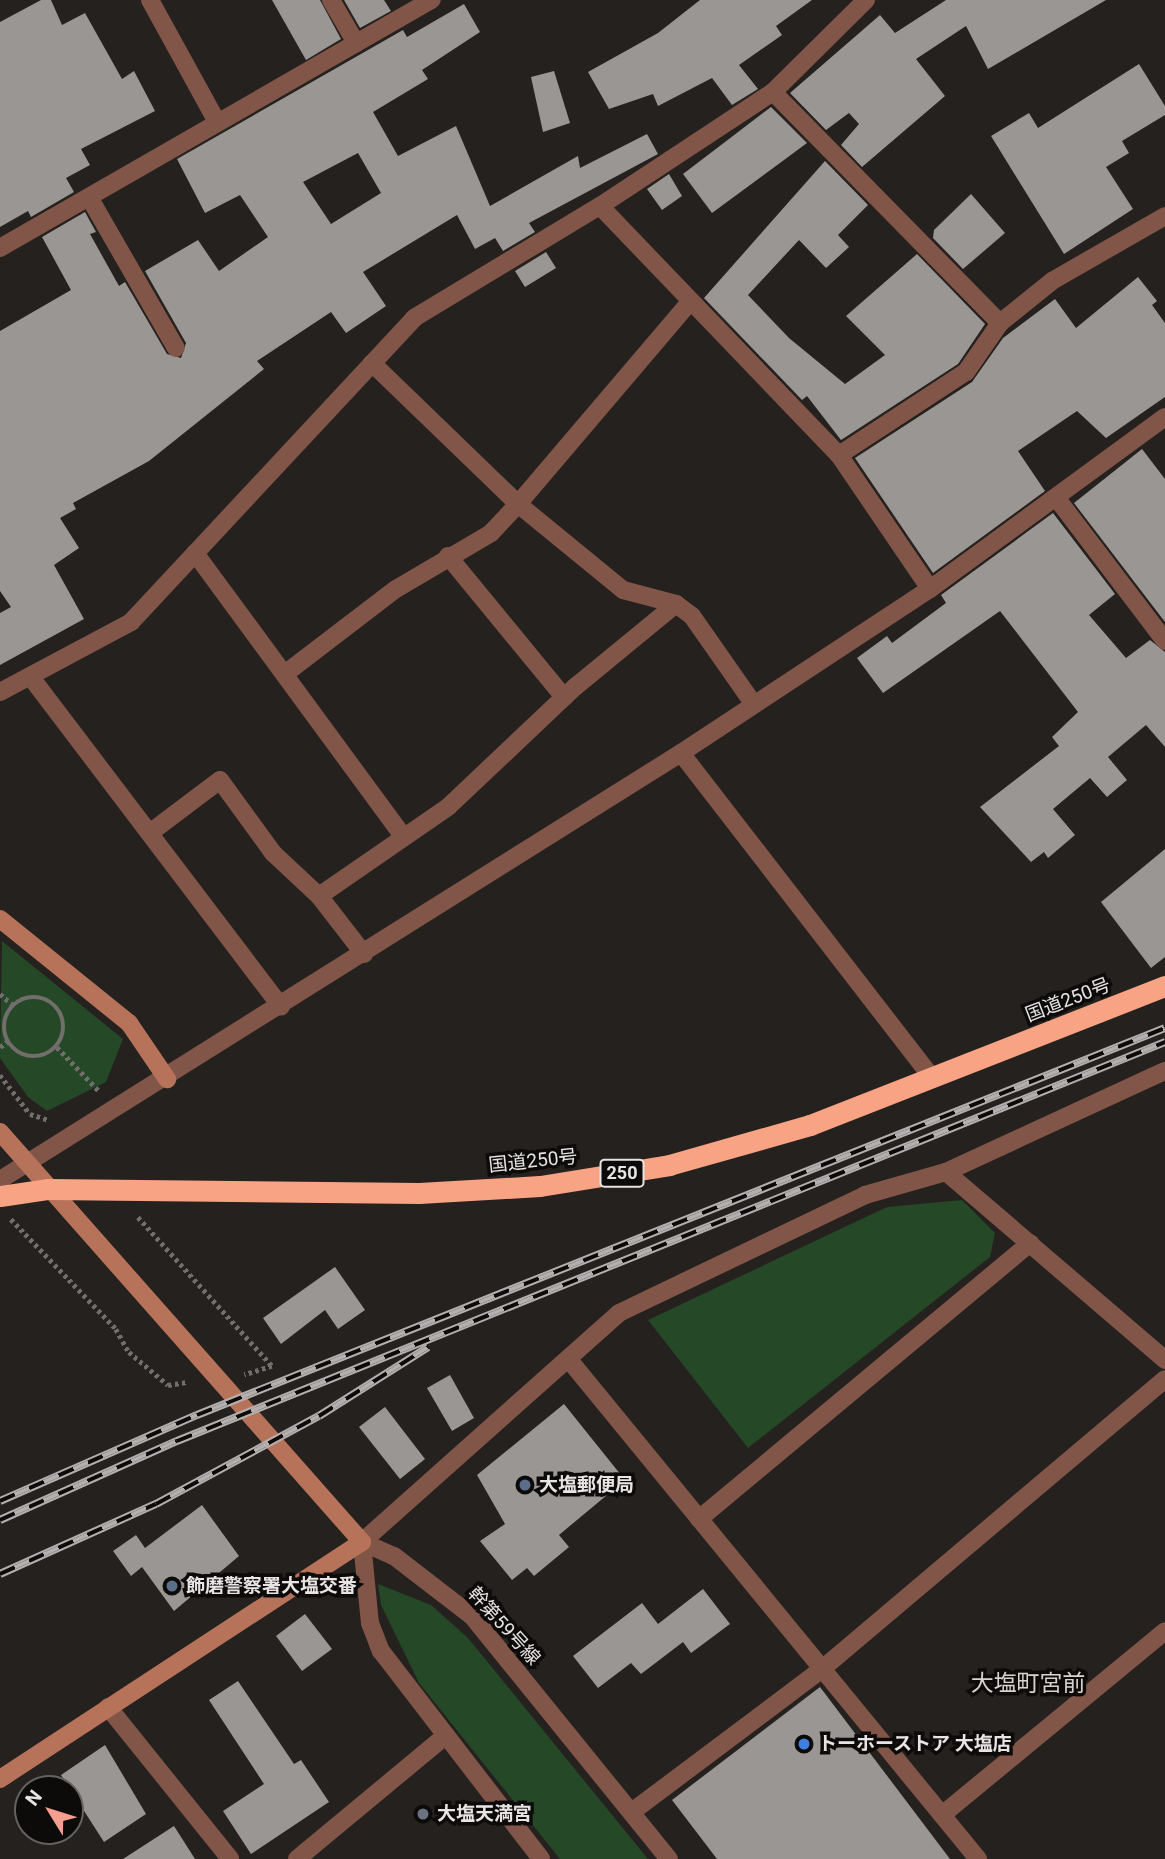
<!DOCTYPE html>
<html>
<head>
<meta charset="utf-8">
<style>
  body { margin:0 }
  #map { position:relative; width:1165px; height:1859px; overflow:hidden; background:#25211f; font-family:Roboto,"Noto Sans JP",sans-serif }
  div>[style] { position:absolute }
  .green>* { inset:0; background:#254827 }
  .building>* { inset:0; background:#9a9693 }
  .path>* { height:4.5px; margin-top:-2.25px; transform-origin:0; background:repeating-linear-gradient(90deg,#716e6c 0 3.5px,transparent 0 7px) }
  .path>.ring { margin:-2.25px; padding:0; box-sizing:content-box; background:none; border:4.5px solid #716e6c; border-radius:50% }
  .street>* { height:18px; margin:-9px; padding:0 9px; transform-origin:9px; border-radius:9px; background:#815547 }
  .secondary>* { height:18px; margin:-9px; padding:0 9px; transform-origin:9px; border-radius:9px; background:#b7725a }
  .highway>* { height:21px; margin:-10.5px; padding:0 10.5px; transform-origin:10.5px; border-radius:10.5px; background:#f9a385 }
  .rail>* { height:8px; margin-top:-4px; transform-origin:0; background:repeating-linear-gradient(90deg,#0d0b0a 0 16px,#b3afae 0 32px); box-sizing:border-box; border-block:2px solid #b3afae }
  .dots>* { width:19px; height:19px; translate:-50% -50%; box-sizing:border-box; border:4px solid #0d0b0a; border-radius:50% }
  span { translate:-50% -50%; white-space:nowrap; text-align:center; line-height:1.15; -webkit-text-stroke:7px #0d0b0a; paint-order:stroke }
  .shield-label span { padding:2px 5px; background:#0d0b0a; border:2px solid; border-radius:5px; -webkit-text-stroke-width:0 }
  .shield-label { font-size:18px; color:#e7e4e3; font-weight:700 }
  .street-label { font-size:19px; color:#e7e4e3 }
  .poi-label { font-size:19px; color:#e7e4e3; font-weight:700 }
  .left { translate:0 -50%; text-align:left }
  .quarter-label { font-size:23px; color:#d8d3d0 }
  .north { position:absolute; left:14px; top:1775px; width:70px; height:70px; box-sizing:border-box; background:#0d0b0a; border:2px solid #646261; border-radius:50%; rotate:308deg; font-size:19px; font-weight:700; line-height:28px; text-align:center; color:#e7e4e3 }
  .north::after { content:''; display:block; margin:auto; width:24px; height:32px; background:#f59d90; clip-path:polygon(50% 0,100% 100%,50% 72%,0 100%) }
</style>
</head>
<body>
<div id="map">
  <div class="green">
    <div style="clip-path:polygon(2px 941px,123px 1039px,106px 1082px,47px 1111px,28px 1097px,0 1058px)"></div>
    <div style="clip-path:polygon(962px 1200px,995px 1233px,990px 1257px,748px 1448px,648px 1320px,887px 1207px)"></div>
    <div style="clip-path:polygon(378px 1584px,431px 1605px,468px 1638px,648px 1859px,560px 1859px,419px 1683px,381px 1605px)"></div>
  </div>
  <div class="building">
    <div style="clip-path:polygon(41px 0,51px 0,62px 25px,85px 13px,122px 79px,134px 71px,155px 111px,81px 149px,90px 165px,66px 178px,74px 192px,31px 217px,28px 211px,0 227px,0 22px)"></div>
    <div style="clip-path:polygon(272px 0,320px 0,341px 39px,306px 60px)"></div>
    <div style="clip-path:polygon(344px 0,384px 0,391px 11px,360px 28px)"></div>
    <div style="clip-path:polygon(700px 0,812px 0,776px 26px,782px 35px,739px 65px,758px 89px,732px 105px,712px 78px,658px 106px,653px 94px,609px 109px,588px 72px,658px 33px)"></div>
    <div style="clip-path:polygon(946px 0,1106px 0,988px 69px,966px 26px,916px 59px,945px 96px,862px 167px,841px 145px,859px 124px,849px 113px,826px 130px,790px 93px,880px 15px,895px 33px)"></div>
    <div style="clip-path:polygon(evenodd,464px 4px,480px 32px,422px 70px,428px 79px,373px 112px,398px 156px,456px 126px,490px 206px,578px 156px,580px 168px,647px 134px,658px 154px,529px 223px,535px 232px,503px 251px,495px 238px,475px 249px,457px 215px,363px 272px,386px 306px,346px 333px,331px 312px,257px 361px,264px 369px,149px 461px,73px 503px,76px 509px,60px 518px,79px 548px,54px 565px,84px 619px,0 665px,0 613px,11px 607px,0 591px,0 331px,71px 290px,42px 237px,85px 212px,96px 232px,90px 234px,119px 286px,125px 282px,167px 354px,181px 358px,186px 343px,145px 271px,198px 240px,219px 271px,268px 237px,240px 195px,205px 213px,177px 159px,403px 30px,407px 37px,464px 4px,358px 153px,381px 193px,331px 224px,303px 182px,358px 153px)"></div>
    <div style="clip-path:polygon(1139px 64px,1165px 106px,1165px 115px,1122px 141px,1129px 153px,1106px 167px,1133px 209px,1064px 254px,991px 136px,1029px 113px,1038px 128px)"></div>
    <div style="clip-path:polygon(554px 71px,570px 123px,543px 132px,531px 77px)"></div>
    <div style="clip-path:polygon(771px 107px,807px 143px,712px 213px,683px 174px)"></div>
    <div style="clip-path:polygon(825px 161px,868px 205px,838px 235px,849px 247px,826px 268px,799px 240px,748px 295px,789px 338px,845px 384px,885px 355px,846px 316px,917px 254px,985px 324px,958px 364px,841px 440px,807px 396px,802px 400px,704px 298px)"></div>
    <div style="clip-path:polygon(669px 174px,682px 196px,662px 210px,647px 189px)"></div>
    <div style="clip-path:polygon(971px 194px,1005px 233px,963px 269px,933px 238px,934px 230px)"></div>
    <div style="clip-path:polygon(546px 252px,556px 268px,525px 287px,515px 271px)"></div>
    <div style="clip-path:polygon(1138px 277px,1157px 301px,1152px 305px,1165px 323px,1165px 397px,1106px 438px,1077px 411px,1018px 451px,1045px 491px,933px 573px,855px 458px,972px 382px,1003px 338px,1055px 299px,1076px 328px)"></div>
    <div style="clip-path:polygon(1142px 449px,1165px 479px,1165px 622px,1074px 503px)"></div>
    <div style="clip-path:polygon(1053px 513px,1115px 594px,1089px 615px,1126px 658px,1150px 640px,1165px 652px,1165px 747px,1146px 725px,1108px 757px,1127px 780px,1107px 797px,1090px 778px,1053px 809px,1075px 835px,1048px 858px,1044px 852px,1031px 862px,980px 807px,1059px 746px,1052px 737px,1078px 712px,1000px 611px,883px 693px,857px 658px,887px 636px,892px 643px,946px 603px,941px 595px)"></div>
    <div style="clip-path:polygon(1165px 849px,1165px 957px,1151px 968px,1101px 902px)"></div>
    <div style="clip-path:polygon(335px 1267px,365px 1310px,338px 1329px,325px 1310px,281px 1344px,263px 1318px)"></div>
    <div style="clip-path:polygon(450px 1375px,474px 1418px,452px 1431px,427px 1388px)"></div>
    <div style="clip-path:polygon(564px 1404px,625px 1480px,559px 1535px,569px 1547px,534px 1576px,527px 1568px,512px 1580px,480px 1541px,505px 1524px,477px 1475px)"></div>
    <div style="clip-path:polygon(385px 1407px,425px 1459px,400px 1479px,359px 1427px)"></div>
    <div style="clip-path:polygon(202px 1505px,239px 1556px,174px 1611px,142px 1567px,131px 1576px,113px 1551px,136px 1535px,145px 1548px)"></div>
    <div style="clip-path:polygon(703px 1589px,730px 1624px,691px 1653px,683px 1642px,641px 1674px,631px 1663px,598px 1688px,573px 1656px,642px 1603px,658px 1624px)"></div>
    <div style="clip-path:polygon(305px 1614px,332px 1649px,302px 1671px,276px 1636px)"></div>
    <div style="clip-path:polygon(238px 1681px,294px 1764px,301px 1760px,329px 1802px,251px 1854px,223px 1811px,264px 1784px,209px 1700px)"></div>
    <div style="clip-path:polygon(820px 1687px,950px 1859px,717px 1859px,672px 1800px)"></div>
    <div style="clip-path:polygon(105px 1745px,146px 1814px,104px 1842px,61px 1775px)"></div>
    <div style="clip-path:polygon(174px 1826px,195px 1859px,123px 1859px)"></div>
  </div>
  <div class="path">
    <div style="left:0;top:994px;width:17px;rotate:40deg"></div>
    <div class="ring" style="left:4px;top:997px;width:55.5px;height:55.5px"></div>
    <div style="left:0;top:1047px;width:10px;rotate:-37deg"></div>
    <div style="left:57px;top:1047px;width:62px;rotate:46.3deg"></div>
    <div style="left:0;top:1075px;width:49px;rotate:52.4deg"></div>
    <div style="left:30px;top:1114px;width:20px;rotate:18deg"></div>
    <div style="left:138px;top:1217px;width:200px;rotate:48deg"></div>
    <div style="left:272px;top:1366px;width:29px;rotate:162deg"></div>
    <div style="left:11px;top:1219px;width:152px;rotate:46.3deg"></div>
    <div style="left:116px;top:1329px;width:26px;rotate:61deg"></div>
    <div style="left:129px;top:1352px;width:51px;rotate:40.2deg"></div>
    <div style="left:168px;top:1385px;width:20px;rotate:-9deg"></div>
  </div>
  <div class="street">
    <div style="left:150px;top:0;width:139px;rotate:61.2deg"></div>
    <div style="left:331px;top:0;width:50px;rotate:59.8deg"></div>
    <div style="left:773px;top:92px;width:324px;rotate:45.5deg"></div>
    <div style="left:1000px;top:323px;width:67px;rotate:-38.9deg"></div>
    <div style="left:1052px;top:281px;width:130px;rotate:-29.9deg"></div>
    <div style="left:89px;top:197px;width:174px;rotate:60.1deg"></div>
    <div style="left:600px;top:206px;width:345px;rotate:46.2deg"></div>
    <div style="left:839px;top:455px;width:162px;rotate:55.8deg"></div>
    <div style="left:0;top:248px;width:498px;rotate:-29.9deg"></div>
    <div style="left:689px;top:303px;width:264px;rotate:130.4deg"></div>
    <div style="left:518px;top:504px;width:136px;rotate:39.3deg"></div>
    <div style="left:623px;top:590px;width:55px;rotate:14.8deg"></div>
    <div style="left:676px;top:604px;width:20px;rotate:37deg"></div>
    <div style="left:692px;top:616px;width:106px;rotate:55deg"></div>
    <div style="left:839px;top:455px;width:152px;rotate:-33.2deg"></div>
    <div style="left:966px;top:372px;width:60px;rotate:-55.2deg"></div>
    <div style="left:1058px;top:500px;width:177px;rotate:52.8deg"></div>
    <div style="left:195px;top:553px;width:351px;rotate:53.7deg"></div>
    <div style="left:448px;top:556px;width:183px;rotate:50.6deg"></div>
    <div style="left:286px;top:673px;width:138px;rotate:-37.4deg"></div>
    <div style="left:396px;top:589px;width:110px;rotate:-30.5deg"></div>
    <div style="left:491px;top:533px;width:40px;rotate:-47deg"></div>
    <div style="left:518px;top:504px;width:203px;rotate:-136deg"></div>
    <div style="left:30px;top:676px;width:415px;rotate:52.8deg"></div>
    <div style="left:0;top:692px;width:149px;rotate:-28.1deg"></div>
    <div style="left:131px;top:622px;width:415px;rotate:-47deg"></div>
    <div style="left:414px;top:318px;width:217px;rotate:-31.1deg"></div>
    <div style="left:600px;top:206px;width:207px;rotate:-33.4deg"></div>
    <div style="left:773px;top:92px;width:131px;rotate:-44.7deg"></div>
    <div style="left:681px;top:753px;width:409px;rotate:52.3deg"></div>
    <div style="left:151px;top:832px;width:86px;rotate:-37deg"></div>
    <div style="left:220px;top:780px;width:90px;rotate:54deg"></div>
    <div style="left:273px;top:853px;width:63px;rotate:43.1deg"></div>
    <div style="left:364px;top:954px;width:73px;rotate:-127.8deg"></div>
    <div style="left:319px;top:896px;width:157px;rotate:-34.6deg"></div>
    <div style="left:448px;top:807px;width:175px;rotate:-43.4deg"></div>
    <div style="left:575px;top:687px;width:131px;rotate:-39.4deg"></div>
    <div style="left:946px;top:1172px;width:241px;rotate:-24.8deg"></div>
    <div style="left:0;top:1180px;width:804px;rotate:-32.09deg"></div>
    <div style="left:681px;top:753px;width:298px;rotate:-33.4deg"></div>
    <div style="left:930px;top:589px;width:291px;rotate:-36.2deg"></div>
    <div style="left:570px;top:1361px;width:644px;rotate:50.67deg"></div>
    <div style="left:699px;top:1519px;width:431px;rotate:-39.8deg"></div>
    <div style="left:362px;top:1542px;width:344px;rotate:-41.7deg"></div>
    <div style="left:619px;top:1313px;width:273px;rotate:-25.6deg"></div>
    <div style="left:865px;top:1195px;width:84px;rotate:-15.9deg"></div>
    <div style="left:946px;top:1172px;width:289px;rotate:40.6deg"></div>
    <div style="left:362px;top:1542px;width:35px;rotate:24deg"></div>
    <div style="left:394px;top:1556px;width:98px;rotate:37.6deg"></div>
    <div style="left:472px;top:1616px;width:313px;rotate:51deg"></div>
    <div style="left:362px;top:1542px;width:81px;rotate:84.4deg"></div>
    <div style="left:370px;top:1623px;width:30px;rotate:69deg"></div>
    <div style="left:381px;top:1651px;width:262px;rotate:52.4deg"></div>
    <div style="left:108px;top:1707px;width:195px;rotate:51.2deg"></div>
    <div style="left:633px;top:1811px;width:236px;rotate:-36.9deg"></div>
    <div style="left:822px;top:1669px;width:449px;rotate:-40.2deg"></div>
    <div style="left:942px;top:1815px;width:289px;rotate:-39.5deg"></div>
    <div style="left:297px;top:1859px;width:191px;rotate:-39.7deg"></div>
  </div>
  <div class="secondary">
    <div style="left:0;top:919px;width:166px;rotate:38.9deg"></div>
    <div style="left:129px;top:1023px;width:68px;rotate:55.8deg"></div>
    <div style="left:0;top:1132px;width:547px;rotate:48.56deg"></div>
    <div style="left:362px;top:1542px;width:433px;rotate:146.8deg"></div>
  </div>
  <div class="highway">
    <div style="left:0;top:1196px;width:49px;rotate:-8.3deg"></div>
    <div style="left:48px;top:1189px;width:371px;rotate:0.6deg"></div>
    <div style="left:419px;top:1193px;width:121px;rotate:-3.3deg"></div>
    <div style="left:540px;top:1186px;width:131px;rotate:-9.2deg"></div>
    <div style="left:669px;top:1165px;width:147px;rotate:-15.8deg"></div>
    <div style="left:810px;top:1125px;width:381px;rotate:-21.4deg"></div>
  </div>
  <div class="rail">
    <div style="left:0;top:1501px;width:215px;rotate:-23.6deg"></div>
    <div style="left:197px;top:1415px;width:1042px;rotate:-21.79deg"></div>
    <div style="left:0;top:1520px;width:194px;rotate:-24.1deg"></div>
    <div style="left:177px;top:1441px;width:1066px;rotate:-21.99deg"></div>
    <div style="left:0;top:1574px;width:171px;rotate:-24.2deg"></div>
    <div style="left:156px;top:1504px;width:185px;rotate:-28.4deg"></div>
    <div style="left:319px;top:1416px;width:129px;rotate:-32.3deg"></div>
  </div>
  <div class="dots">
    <div style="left:525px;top:1485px;background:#5c6f8a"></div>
    <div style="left:172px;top:1586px;background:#5c6f8a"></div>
    <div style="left:804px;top:1744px;background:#3f7fe0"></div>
    <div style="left:423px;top:1814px;background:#6b7280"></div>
  </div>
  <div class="shield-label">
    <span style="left:622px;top:1173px">250</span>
  </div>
  <div class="street-label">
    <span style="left:1068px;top:1000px;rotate:-21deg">国道250号</span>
    <span style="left:533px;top:1161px;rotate:-6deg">国道250号</span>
    <span style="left:504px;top:1626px;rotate:48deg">幹第59号線</span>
  </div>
  <div class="poi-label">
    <span class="left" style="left:539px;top:1485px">大塩郵便局</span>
    <span class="left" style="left:186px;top:1586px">飾磨警察署大塩交番</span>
    <span class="left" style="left:818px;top:1744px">トーホーストア 大塩店</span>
    <span class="left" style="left:437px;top:1814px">大塩天満宮</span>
  </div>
  <div class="quarter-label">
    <span style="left:1028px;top:1684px">大塩町宮前</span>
  </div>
  <div class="north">N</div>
</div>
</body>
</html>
